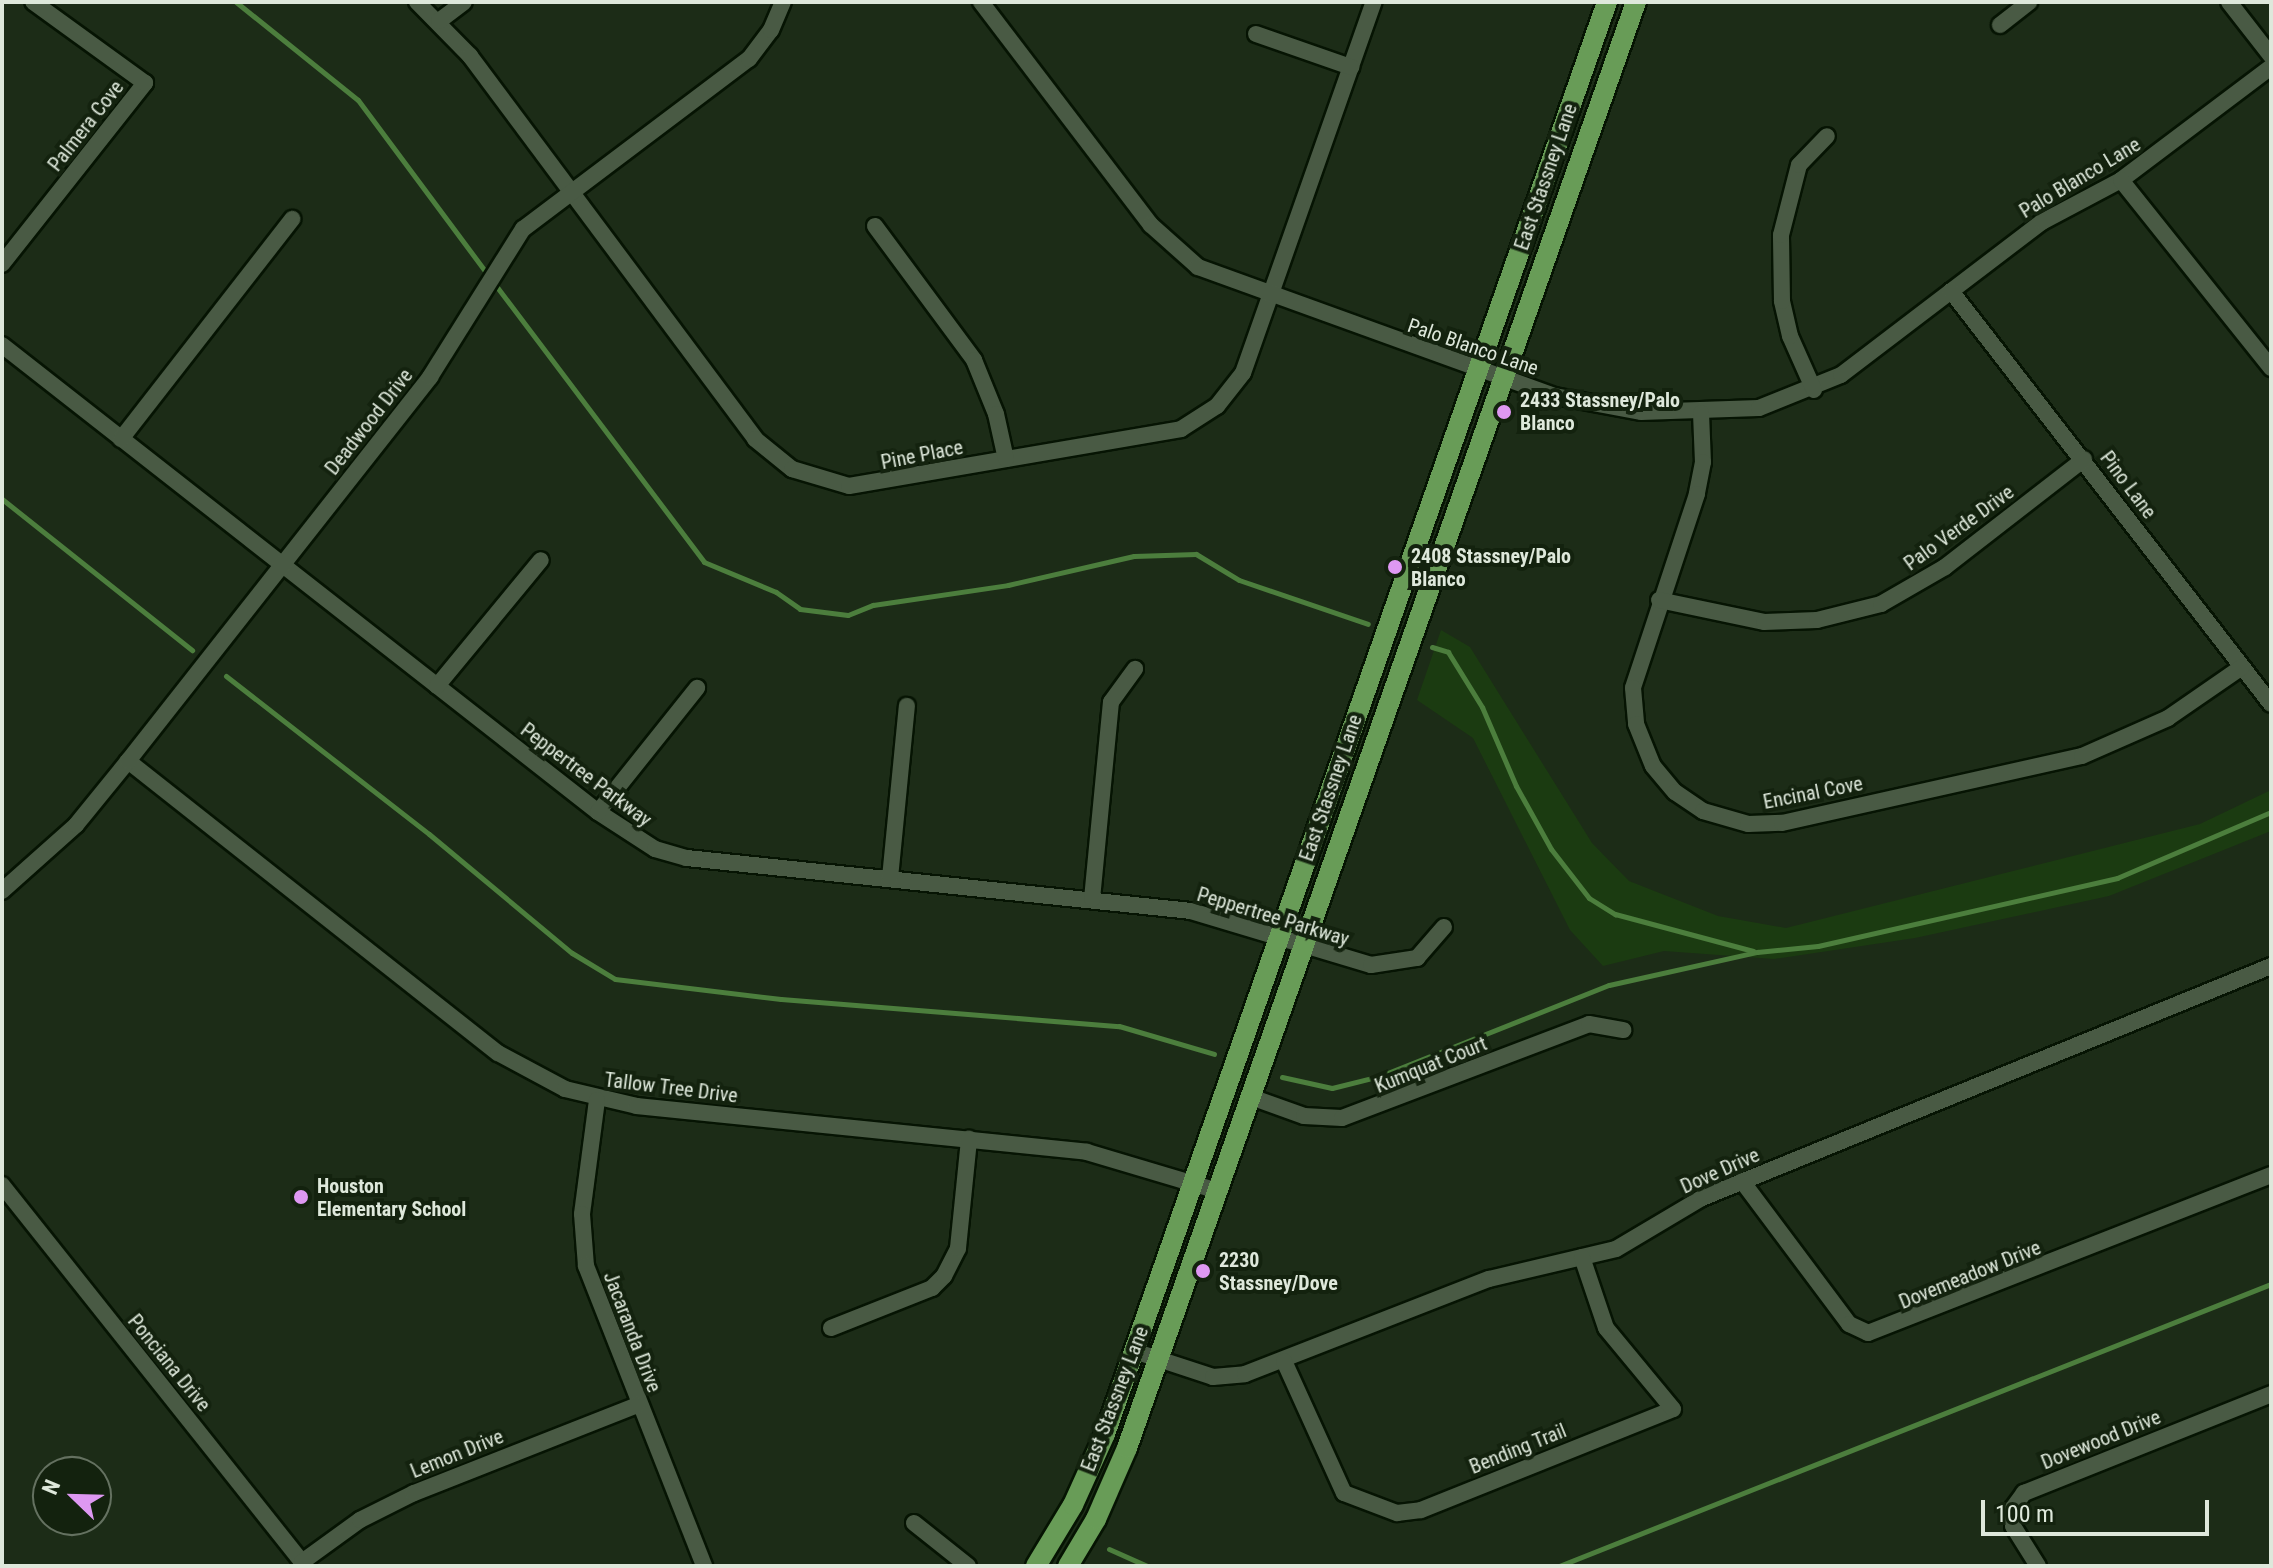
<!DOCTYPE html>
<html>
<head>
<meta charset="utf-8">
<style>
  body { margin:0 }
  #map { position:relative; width:2273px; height:1568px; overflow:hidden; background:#1c2c17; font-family:"Roboto Condensed",sans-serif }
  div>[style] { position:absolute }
  .green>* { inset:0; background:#1b3b11 }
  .stream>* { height:5px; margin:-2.5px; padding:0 2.5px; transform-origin:2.5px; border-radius:2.5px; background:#4c7e3d }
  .roads { filter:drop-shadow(2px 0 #061403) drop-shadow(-2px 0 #061403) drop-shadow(0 2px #061403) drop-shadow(0 -2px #061403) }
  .minor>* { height:16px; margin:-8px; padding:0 8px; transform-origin:8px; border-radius:8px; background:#495a44 }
  .major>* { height:20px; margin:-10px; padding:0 10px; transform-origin:10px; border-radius:10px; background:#689c57 }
  .dots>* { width:22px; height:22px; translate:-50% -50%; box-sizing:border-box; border:4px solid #13220e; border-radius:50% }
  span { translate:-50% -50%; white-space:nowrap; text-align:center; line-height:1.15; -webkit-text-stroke:8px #13220e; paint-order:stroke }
  .street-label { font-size:20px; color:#dee8db }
  .poi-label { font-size:20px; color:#dee8db; font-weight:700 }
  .left { translate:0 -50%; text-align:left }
  .frame { position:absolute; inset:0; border:4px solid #dee8db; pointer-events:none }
  .north { position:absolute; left:32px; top:1456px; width:80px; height:80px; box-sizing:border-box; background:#13220e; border:2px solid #647160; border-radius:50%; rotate:293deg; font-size:22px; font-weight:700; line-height:32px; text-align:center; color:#dee8db }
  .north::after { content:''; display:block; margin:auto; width:28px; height:36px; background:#de98f2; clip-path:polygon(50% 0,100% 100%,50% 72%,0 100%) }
  .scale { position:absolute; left:1981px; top:1500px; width:228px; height:36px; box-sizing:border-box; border:4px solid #dee8db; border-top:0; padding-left:10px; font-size:24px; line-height:28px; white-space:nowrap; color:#dee8db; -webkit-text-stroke:6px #13220e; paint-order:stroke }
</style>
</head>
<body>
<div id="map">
  <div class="green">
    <div style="clip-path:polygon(1441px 630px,1470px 647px,1592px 843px,1629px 881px,1718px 916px,1786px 928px,2200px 824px,2271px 790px,2271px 831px,2109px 896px,1915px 938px,1774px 959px,1664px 951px,1603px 966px,1570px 930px,1473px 738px,1417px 700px)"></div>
  </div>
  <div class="stream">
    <div style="left:236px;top:2px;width:156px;rotate:38.8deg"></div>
    <div style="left:358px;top:100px;width:218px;rotate:53.4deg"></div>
    <div style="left:494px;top:283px;width:349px;rotate:53deg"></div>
    <div style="left:704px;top:562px;width:78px;rotate:22.6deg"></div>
    <div style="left:776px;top:592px;width:29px;rotate:35deg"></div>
    <div style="left:800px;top:609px;width:48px;rotate:7.1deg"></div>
    <div style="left:848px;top:615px;width:27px;rotate:-22deg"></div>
    <div style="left:873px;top:605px;width:136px;rotate:-8.4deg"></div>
    <div style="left:1008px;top:585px;width:129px;rotate:-13deg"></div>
    <div style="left:1134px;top:556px;width:62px;rotate:-1.8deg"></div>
    <div style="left:1196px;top:554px;width:50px;rotate:31.2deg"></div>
    <div style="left:1239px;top:580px;width:136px;rotate:18.8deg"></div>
    <div style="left:2px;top:499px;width:243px;rotate:38.5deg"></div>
    <div style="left:1432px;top:647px;width:17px;rotate:17deg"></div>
    <div style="left:1448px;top:652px;width:65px;rotate:58.3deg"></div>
    <div style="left:1482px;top:707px;width:86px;rotate:66.7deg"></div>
    <div style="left:1516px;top:786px;width:72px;rotate:60.9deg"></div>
    <div style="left:1551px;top:849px;width:62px;rotate:52.2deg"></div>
    <div style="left:1589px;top:898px;width:31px;rotate:32deg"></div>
    <div style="left:1615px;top:914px;width:143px;rotate:15deg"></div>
    <div style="left:226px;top:676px;width:257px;rotate:37.9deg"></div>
    <div style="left:429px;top:834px;width:186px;rotate:39.8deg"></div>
    <div style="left:572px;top:953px;width:50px;rotate:31.2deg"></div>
    <div style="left:615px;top:979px;width:167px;rotate:6.9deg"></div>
    <div style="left:781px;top:999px;width:339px;rotate:4.6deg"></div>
    <div style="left:1119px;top:1026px;width:99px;rotate:16.4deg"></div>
    <div style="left:1282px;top:1077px;width:51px;rotate:12.4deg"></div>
    <div style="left:1332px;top:1088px;width:49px;rotate:-14deg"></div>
    <div style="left:1380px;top:1076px;width:246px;rotate:-21.7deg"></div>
    <div style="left:1609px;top:985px;width:152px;rotate:-12.6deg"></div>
    <div style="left:1757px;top:952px;width:61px;rotate:-5.6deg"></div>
    <div style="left:1818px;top:946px;width:307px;rotate:-12.8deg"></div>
    <div style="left:2117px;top:878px;width:168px;rotate:-23.2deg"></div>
    <div style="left:1109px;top:1549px;width:42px;rotate:24.1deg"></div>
    <div style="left:1559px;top:1566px;width:766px;rotate:-21.61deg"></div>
  </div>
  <div class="roads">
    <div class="minor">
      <div style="left:417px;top:2px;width:76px;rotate:45.5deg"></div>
      <div style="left:470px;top:56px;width:477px;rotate:53.3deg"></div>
      <div style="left:755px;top:439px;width:48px;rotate:39deg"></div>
      <div style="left:792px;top:469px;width:59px;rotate:16.6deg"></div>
      <div style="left:849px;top:486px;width:337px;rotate:-9.7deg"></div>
      <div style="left:1181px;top:429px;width:43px;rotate:-32.6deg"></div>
      <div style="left:1217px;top:406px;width:42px;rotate:-51.8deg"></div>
      <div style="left:1243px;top:373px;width:393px;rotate:-70.6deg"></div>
      <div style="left:981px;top:2px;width:280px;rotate:52.7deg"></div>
      <div style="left:1151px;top:225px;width:63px;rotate:41.8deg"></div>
      <div style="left:1198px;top:267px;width:380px;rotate:19.9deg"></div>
      <div style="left:1555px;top:396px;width:87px;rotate:10.5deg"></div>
      <div style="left:1641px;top:412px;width:118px;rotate:-1.9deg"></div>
      <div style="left:1759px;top:408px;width:88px;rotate:-21.9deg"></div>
      <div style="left:1841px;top:375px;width:253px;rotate:-37.3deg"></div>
      <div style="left:2042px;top:222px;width:89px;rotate:-28deg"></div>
      <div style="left:2121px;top:180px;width:188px;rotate:-37deg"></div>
      <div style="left:2229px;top:2px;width:68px;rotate:52.1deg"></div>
      <div style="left:439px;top:21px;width:31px;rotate:-37deg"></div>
      <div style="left:2000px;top:25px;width:37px;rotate:-38deg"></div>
      <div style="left:1256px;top:34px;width:101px;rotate:19.2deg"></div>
      <div style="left:2121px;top:180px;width:241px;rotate:51.4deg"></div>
      <div style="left:875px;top:226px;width:167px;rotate:53.5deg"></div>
      <div style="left:974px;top:360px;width:58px;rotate:67.8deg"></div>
      <div style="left:996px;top:414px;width:46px;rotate:77.5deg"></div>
      <div style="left:2px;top:264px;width:231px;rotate:-51.7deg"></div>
      <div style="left:145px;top:83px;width:138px;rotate:-144.1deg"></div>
      <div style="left:1951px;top:291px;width:522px;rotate:52.23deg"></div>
      <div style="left:2px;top:345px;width:757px;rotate:38.08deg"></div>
      <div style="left:598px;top:812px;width:68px;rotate:33deg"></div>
      <div style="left:655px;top:849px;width:33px;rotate:16deg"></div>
      <div style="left:687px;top:858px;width:507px;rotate:6deg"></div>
      <div style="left:1191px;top:911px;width:188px;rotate:16.7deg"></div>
      <div style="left:1371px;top:965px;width:47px;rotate:-8.7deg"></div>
      <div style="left:1417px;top:958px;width:41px;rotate:-48.9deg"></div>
      <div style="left:1814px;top:390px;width:59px;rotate:-114deg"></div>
      <div style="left:1790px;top:336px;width:36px;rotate:-103deg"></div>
      <div style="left:1782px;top:301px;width:66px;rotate:-90.9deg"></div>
      <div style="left:1781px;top:235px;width:72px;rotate:-75.6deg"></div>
      <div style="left:1799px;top:165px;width:40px;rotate:-46deg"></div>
      <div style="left:1701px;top:413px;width:49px;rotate:87.7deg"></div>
      <div style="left:1703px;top:462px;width:33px;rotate:101deg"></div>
      <div style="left:1697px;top:494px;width:204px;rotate:108.3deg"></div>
      <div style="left:1633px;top:688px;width:36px;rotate:85deg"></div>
      <div style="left:1636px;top:724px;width:45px;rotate:68deg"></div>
      <div style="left:1653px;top:766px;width:34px;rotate:50deg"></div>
      <div style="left:1675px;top:792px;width:34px;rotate:34deg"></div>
      <div style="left:1703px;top:811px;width:47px;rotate:16.1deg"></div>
      <div style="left:1748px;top:824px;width:34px;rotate:-2deg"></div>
      <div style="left:1782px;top:823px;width:307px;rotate:-12.6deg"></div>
      <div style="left:2082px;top:756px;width:94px;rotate:-23.8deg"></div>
      <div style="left:2168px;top:718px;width:90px;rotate:-34.6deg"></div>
      <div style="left:121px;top:439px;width:279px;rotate:-52.1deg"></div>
      <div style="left:1659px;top:600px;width:107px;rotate:11.8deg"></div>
      <div style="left:1764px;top:622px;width:53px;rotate:-2.2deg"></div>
      <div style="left:1817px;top:620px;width:66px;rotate:-14deg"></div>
      <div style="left:1881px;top:604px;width:74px;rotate:-30deg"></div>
      <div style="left:1945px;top:567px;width:176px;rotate:-37.8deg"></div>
      <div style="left:437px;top:686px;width:163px;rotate:-50.5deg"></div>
      <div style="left:128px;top:761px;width:471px;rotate:38.3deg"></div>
      <div style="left:498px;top:1053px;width:76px;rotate:28.2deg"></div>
      <div style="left:565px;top:1089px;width:74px;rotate:13.3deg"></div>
      <div style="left:637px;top:1106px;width:452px;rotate:5.8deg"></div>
      <div style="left:1087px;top:1152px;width:137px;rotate:16.6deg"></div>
      <div style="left:598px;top:812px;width:159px;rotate:-51.4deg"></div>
      <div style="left:890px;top:878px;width:173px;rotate:-84.4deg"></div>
      <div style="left:2px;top:891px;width:99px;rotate:-41.7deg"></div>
      <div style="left:76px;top:825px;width:82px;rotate:-50.9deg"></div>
      <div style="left:128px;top:761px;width:489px;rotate:-51.8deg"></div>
      <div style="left:430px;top:377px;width:175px;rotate:-57.9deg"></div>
      <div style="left:523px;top:229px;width:283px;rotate:-37deg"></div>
      <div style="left:749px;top:59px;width:36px;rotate:-53deg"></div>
      <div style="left:771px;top:30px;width:30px;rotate:-67deg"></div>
      <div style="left:1092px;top:899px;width:198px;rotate:-84.5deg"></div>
      <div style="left:1111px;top:702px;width:41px;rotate:-54deg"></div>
      <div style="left:1251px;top:1097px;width:56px;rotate:19.7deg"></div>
      <div style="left:1304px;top:1116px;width:38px;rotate:3deg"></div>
      <div style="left:1342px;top:1118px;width:264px;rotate:-20.8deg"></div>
      <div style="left:1589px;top:1024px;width:35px;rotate:10deg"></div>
      <div style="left:597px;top:1100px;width:115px;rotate:97.5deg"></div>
      <div style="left:582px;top:1214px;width:52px;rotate:85.6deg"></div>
      <div style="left:586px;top:1266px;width:322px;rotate:68.5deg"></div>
      <div style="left:1742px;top:1181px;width:179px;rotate:53.2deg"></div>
      <div style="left:1849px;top:1324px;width:21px;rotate:25deg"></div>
      <div style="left:1868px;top:1333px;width:433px;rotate:-21.4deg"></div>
      <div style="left:2px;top:1185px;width:487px;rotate:51.5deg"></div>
      <div style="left:831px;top:1328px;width:109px;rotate:-21.6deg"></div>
      <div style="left:932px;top:1288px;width:17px;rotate:-45deg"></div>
      <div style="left:944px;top:1276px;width:31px;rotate:-63deg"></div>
      <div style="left:958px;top:1248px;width:110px;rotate:-84.2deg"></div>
      <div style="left:1134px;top:1351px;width:83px;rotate:18.2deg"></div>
      <div style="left:1213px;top:1377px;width:32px;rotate:-5deg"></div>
      <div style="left:1245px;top:1374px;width:262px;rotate:-21.3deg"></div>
      <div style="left:1489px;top:1279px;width:130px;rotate:-13.3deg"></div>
      <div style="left:1616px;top:1249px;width:100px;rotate:-30.7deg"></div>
      <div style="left:1702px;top:1198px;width:614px;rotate:-22.18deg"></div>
      <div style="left:1284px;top:1361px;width:145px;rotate:65.6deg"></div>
      <div style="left:1344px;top:1493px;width:57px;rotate:20.7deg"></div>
      <div style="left:1397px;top:1513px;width:24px;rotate:-7deg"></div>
      <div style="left:1421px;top:1510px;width:271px;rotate:-21.8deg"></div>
      <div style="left:1673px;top:1409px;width:105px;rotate:-129.6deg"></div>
      <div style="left:1606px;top:1328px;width:75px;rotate:-108.7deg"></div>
      <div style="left:914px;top:1523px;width:69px;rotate:38.5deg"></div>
      <div style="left:302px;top:1562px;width:72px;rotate:-35.9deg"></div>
      <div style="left:360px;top:1520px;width:60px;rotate:-26.6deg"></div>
      <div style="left:414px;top:1493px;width:240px;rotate:-21.5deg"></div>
      <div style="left:2038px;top:1566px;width:47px;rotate:-122deg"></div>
      <div style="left:2013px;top:1526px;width:18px;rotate:-90deg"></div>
      <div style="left:2013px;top:1508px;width:19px;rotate:-54deg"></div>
      <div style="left:2024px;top:1493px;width:266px;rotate:-21.8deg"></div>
    </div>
    <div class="major">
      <div style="left:1036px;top:1566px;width:71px;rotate:-58.8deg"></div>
      <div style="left:1073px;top:1505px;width:78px;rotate:-65.7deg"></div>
      <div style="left:1105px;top:1434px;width:1517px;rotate:-70.68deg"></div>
      <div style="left:1068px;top:1566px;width:55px;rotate:-59.2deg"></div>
      <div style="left:1096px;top:1519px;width:77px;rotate:-66.4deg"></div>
      <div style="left:1127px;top:1448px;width:1533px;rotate:-70.61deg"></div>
    </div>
  </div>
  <div class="dots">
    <div style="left:1504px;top:412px;background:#de98f2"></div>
    <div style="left:1395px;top:567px;background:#de98f2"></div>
    <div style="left:301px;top:1197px;background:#de98f2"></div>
    <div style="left:1203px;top:1271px;background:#de98f2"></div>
  </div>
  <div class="street-label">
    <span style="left:86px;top:126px;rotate:-52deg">Palmera Cove</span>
    <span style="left:1546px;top:177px;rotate:-71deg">East Stassney Lane</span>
    <span style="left:2080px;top:178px;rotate:-31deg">Palo Blanco Lane</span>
    <span style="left:1473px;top:347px;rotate:19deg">Palo Blanco Lane</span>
    <span style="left:369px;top:422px;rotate:-52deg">Deadwood Drive</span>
    <span style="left:922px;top:455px;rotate:-11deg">Pine Place</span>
    <span style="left:2128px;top:485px;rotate:53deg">Pino Lane</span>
    <span style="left:1959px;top:528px;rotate:-36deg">Palo Verde Drive</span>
    <span style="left:586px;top:775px;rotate:37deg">Peppertree Parkway</span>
    <span style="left:1331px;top:788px;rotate:-71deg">East Stassney Lane</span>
    <span style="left:1813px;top:793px;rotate:-11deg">Encinal Cove</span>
    <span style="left:1273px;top:917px;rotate:17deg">Peppertree Parkway</span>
    <span style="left:1431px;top:1065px;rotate:-22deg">Kumquat Court</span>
    <span style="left:671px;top:1088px;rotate:7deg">Tallow Tree Drive</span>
    <span style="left:1720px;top:1171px;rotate:-24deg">Dove Drive</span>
    <span style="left:1970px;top:1275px;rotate:-22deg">Dovemeadow Drive</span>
    <span style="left:632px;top:1332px;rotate:69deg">Jacaranda Drive</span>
    <span style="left:169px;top:1363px;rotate:51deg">Ponciana Drive</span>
    <span style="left:1115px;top:1399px;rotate:-69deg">East Stassney Lane</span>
    <span style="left:2101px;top:1440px;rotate:-22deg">Dovewood Drive</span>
    <span style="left:1518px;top:1449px;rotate:-22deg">Bending Trail</span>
    <span style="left:457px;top:1454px;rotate:-22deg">Lemon Drive</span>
  </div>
  <div class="poi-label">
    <span class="left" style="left:1520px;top:412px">2433 Stassney/Palo<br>Blanco</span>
    <span class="left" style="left:1411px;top:568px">2408 Stassney/Palo<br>Blanco</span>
    <span class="left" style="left:317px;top:1198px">Houston<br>Elementary School</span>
    <span class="left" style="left:1219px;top:1272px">2230<br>Stassney/Dove</span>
  </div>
  <div class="frame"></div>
  <div class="north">N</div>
  <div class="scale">100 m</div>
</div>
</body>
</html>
